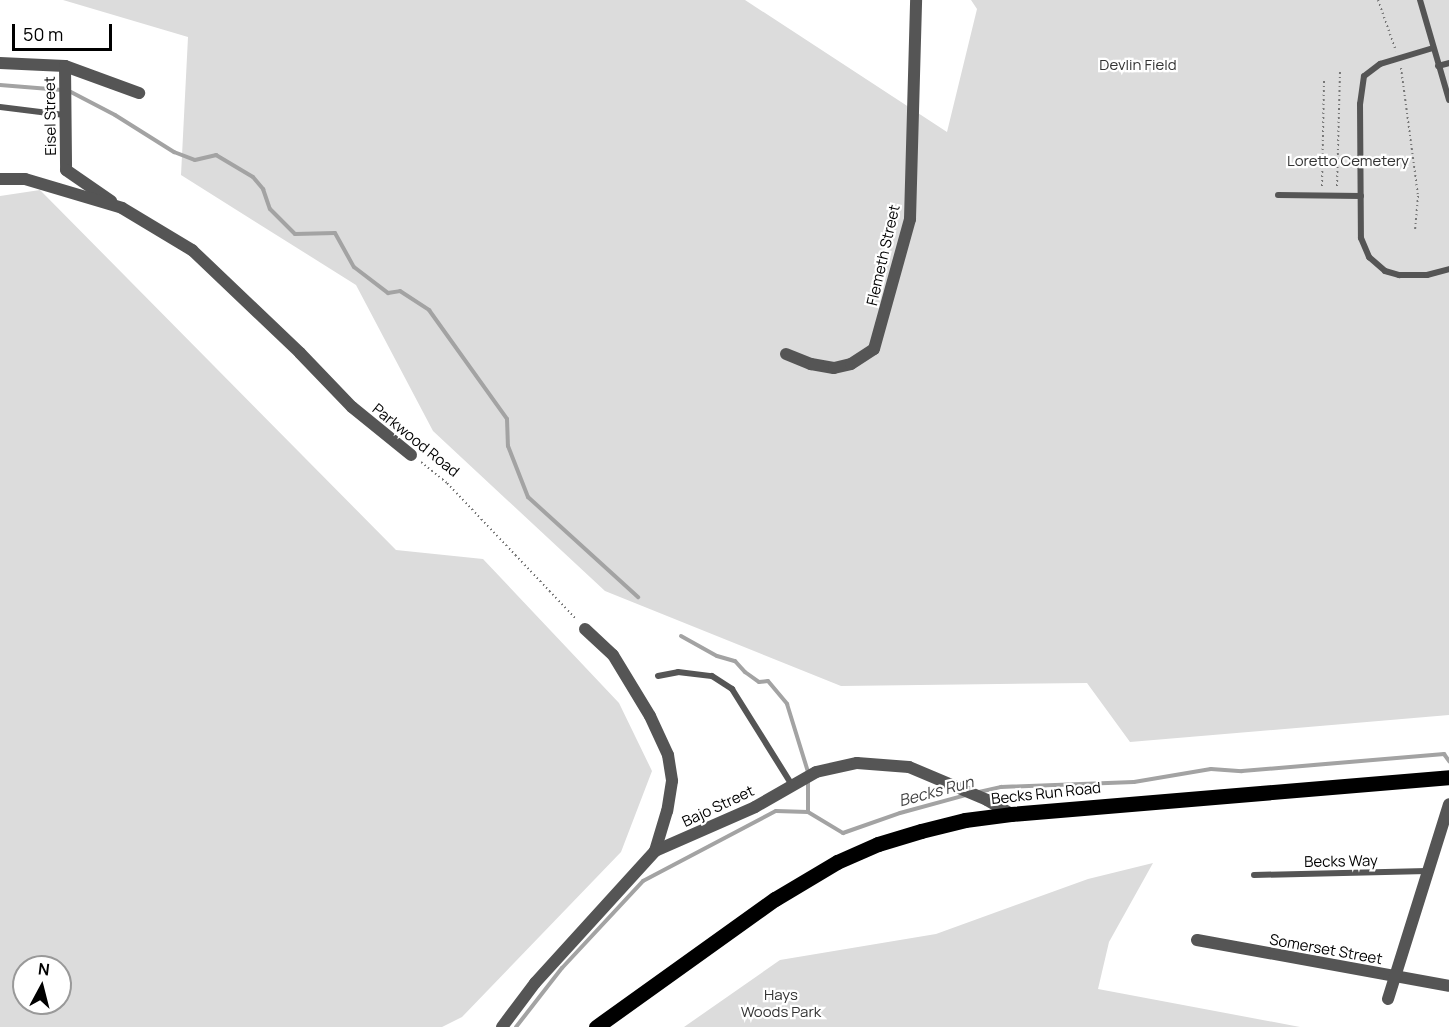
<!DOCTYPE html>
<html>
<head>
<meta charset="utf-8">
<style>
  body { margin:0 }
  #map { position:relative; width:1449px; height:1027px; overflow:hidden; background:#fff; font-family:Manrope,sans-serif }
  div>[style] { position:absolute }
  .green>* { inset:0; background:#dcdcdc }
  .stream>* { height:4px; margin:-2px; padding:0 2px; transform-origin:2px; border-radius:2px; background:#a3a3a3 }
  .path>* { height:2px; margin-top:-1px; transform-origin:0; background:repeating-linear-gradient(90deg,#777 0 1.5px,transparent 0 4.5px) }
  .lane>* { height:6px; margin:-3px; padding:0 3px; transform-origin:3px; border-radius:3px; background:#555 }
  .street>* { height:12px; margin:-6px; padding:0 6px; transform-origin:6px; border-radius:6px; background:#555 }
  .primary>* { height:15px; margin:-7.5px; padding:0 7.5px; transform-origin:7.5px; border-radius:7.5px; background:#000 }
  span { translate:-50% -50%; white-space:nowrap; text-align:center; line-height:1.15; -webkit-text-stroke:4.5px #fff; paint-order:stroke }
  .park-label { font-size:15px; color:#333 }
  .street-label { font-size:15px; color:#000 }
  .water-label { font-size:16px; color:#444; font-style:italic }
  .north { position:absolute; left:12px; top:955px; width:60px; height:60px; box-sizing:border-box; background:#fff; border:2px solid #999; border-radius:50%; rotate:7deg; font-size:16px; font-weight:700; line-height:24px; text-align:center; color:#000 }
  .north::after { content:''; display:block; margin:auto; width:21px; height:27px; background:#000; clip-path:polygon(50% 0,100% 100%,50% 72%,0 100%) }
  .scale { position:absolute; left:12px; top:24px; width:100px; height:27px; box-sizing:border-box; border:3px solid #000; border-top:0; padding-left:8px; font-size:18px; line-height:21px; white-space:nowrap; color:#000; -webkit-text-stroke:4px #fff; paint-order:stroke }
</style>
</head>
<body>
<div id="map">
  <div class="green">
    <div style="clip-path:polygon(63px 0,745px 0,947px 132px,977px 9px,971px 0,1449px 0,1449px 715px,1130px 742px,1087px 683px,841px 686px,605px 591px,433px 431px,356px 285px,181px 175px,188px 37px)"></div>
    <div style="clip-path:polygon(evenodd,40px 190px,396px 550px,483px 559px,619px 703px,652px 771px,621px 852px,462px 1017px,442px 1027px,0 1027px,0 196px,40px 190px,24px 967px,60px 967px,60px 1003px,24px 1003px,24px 967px)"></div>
    <div style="clip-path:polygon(1153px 863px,1109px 942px,1098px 989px,1300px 1027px,684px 1027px,780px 960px,936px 934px,1088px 879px)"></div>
  </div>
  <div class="stream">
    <div style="left:0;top:85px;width:62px;rotate:4.6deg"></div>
    <div style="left:69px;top:91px;width:52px;rotate:27.6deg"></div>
    <div style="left:115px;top:115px;width:70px;rotate:32.1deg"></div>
    <div style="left:174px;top:152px;width:22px;rotate:21deg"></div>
    <div style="left:195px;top:160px;width:22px;rotate:-13deg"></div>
    <div style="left:216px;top:155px;width:43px;rotate:30.7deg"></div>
    <div style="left:253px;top:177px;width:16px;rotate:50deg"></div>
    <div style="left:263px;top:189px;width:21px;rotate:71deg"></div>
    <div style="left:270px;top:209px;width:35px;rotate:45deg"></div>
    <div style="left:295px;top:234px;width:40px;rotate:-1.4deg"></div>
    <div style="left:335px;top:233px;width:39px;rotate:61deg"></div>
    <div style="left:354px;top:267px;width:43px;rotate:37.4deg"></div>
    <div style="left:388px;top:293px;width:12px;rotate:-9deg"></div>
    <div style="left:400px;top:291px;width:35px;rotate:33deg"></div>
    <div style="left:429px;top:310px;width:134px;rotate:54.4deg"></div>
    <div style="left:507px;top:419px;width:27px;rotate:88deg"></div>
    <div style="left:508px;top:446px;width:55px;rotate:68.6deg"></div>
    <div style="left:528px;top:497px;width:149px;rotate:42.3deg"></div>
    <div style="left:681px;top:636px;width:41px;rotate:29.1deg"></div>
    <div style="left:717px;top:656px;width:19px;rotate:16deg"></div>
    <div style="left:735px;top:661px;width:15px;rotate:48deg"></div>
    <div style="left:745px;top:672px;width:17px;rotate:36deg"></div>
    <div style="left:759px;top:682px;width:9px;rotate:-6deg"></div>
    <div style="left:768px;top:681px;width:30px;rotate:50deg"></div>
    <div style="left:787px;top:704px;width:71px;rotate:72.8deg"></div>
    <div style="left:979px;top:792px;width:23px;rotate:-13deg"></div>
    <div style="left:1001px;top:787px;width:133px;rotate:-2.2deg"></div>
    <div style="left:1134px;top:782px;width:78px;rotate:-9.6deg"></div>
    <div style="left:1211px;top:769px;width:31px;rotate:4deg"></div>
    <div style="left:1242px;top:771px;width:203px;rotate:-4.8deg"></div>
    <div style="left:1444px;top:754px;width:9px;rotate:54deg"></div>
    <div style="left:808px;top:812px;width:32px;rotate:-90deg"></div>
    <div style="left:516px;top:1027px;width:75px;rotate:-52.1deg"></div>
    <div style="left:562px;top:968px;width:119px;rotate:-47deg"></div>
    <div style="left:643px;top:881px;width:150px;rotate:-27.8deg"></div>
    <div style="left:776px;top:811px;width:32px;rotate:2deg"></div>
    <div style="left:808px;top:812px;width:41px;rotate:31deg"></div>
    <div style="left:843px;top:833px;width:60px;rotate:-19.3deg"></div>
    <div style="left:900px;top:813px;width:68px;rotate:-15.3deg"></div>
  </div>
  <div class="path">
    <div style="left:1378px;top:0;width:54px;rotate:70.6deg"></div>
    <div style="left:1401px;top:68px;width:129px;rotate:82.4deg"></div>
    <div style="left:1418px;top:196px;width:36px;rotate:95deg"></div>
    <div style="left:1322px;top:186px;width:106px;rotate:-88.9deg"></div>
    <div style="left:1337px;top:186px;width:115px;rotate:-88.5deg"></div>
    <div style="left:421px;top:462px;width:33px;rotate:39deg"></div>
    <div style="left:447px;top:483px;width:189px;rotate:46.5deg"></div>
  </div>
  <div class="lane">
    <div style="left:1420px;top:0;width:104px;rotate:73.8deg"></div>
    <div style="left:1433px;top:48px;width:55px;rotate:163.2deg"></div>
    <div style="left:1380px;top:64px;width:20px;rotate:143deg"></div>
    <div style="left:1364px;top:76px;width:28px;rotate:98deg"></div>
    <div style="left:1360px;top:104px;width:134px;rotate:89.6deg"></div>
    <div style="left:1361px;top:238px;width:21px;rotate:67deg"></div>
    <div style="left:1369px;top:257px;width:21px;rotate:41deg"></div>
    <div style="left:1385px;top:271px;width:15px;rotate:16deg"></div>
    <div style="left:1399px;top:275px;width:28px"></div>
    <div style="left:1427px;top:275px;width:23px;rotate:-15deg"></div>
    <div style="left:1438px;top:66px;width:11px;rotate:-15deg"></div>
    <div style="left:0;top:107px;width:65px;rotate:7deg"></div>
    <div style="left:1278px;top:195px;width:83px;rotate:0.7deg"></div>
    <div style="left:658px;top:676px;width:20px;rotate:-11deg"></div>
    <div style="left:678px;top:672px;width:34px;rotate:7deg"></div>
    <div style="left:712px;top:676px;width:24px;rotate:33deg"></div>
    <div style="left:732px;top:689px;width:113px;rotate:58deg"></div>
    <div style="left:1254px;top:875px;width:173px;rotate:-1.3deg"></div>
  </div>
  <div class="street">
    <div style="left:0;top:63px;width:65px;rotate:2.6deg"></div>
    <div style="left:65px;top:66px;width:79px;rotate:20deg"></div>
    <div style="left:65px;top:66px;width:104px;rotate:89.4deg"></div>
    <div style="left:66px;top:170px;width:55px;rotate:34.6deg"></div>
    <div style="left:0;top:179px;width:25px"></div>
    <div style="left:25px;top:179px;width:101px;rotate:16.6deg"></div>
    <div style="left:122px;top:208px;width:82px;rotate:31deg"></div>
    <div style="left:192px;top:250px;width:149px;rotate:43.6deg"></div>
    <div style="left:300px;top:353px;width:75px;rotate:46.1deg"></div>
    <div style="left:352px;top:407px;width:76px;rotate:39.1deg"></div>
    <div style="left:786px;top:354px;width:27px;rotate:22deg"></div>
    <div style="left:811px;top:364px;width:23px;rotate:10deg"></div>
    <div style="left:834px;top:368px;width:17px;rotate:-13deg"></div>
    <div style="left:851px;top:364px;width:27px;rotate:-33deg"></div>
    <div style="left:874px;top:349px;width:135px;rotate:-74.5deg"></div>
    <div style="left:910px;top:219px;width:219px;rotate:-88.4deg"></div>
    <div style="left:585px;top:629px;width:38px;rotate:43deg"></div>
    <div style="left:613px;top:655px;width:71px;rotate:58.8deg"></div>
    <div style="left:650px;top:716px;width:43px;rotate:65.2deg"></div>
    <div style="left:668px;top:755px;width:26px;rotate:81deg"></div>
    <div style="left:672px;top:781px;width:30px;rotate:99deg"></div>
    <div style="left:667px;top:811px;width:42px;rotate:106.7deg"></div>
    <div style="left:1197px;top:940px;width:256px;rotate:10.3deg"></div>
    <div style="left:1388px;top:999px;width:204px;rotate:-72.6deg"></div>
    <div style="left:502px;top:1027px;width:55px;rotate:-53.1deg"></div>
    <div style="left:535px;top:983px;width:178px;rotate:-47.7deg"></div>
    <div style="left:655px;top:851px;width:109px;rotate:-23.7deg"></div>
    <div style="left:755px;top:807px;width:70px;rotate:-29.8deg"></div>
    <div style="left:816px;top:772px;width:42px;rotate:-12.4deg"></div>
    <div style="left:857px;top:763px;width:52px;rotate:4.4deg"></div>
    <div style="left:909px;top:767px;width:85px;rotate:22.9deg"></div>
    <div style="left:987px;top:800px;width:28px;rotate:30deg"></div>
  </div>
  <div class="primary">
    <div style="left:596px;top:1027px;width:220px;rotate:-35.6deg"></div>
    <div style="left:775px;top:899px;width:72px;rotate:-30.8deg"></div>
    <div style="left:837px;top:862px;width:45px;rotate:-23.7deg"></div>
    <div style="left:878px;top:844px;width:45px;rotate:-16.8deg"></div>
    <div style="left:921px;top:831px;width:45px;rotate:-14deg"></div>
    <div style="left:965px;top:820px;width:46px;rotate:-7.4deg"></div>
    <div style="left:1011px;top:814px;width:440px;rotate:-4.8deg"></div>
  </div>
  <div class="park-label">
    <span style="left:1138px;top:65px">Devlin Field</span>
    <span style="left:1348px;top:161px">Loretto Cemetery</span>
    <span style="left:781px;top:1003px">Hays<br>Woods Park</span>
  </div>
  <div class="street-label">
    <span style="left:50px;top:116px;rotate:-91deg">Eisel Street</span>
    <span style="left:883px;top:255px;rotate:-77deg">Flemeth Street</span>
    <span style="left:416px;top:440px;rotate:39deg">Parkwood Road</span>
    <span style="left:1046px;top:793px;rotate:-6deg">Becks Run Road</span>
    <span style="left:718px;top:806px;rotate:-25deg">Bajo Street</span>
    <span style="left:1341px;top:861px;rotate:-1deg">Becks Way</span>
    <span style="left:1326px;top:949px;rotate:10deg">Somerset Street</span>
  </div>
  <div class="water-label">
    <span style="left:936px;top:791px;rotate:-15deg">Becks Run</span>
  </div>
  <div class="north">N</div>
  <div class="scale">50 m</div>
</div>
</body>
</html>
